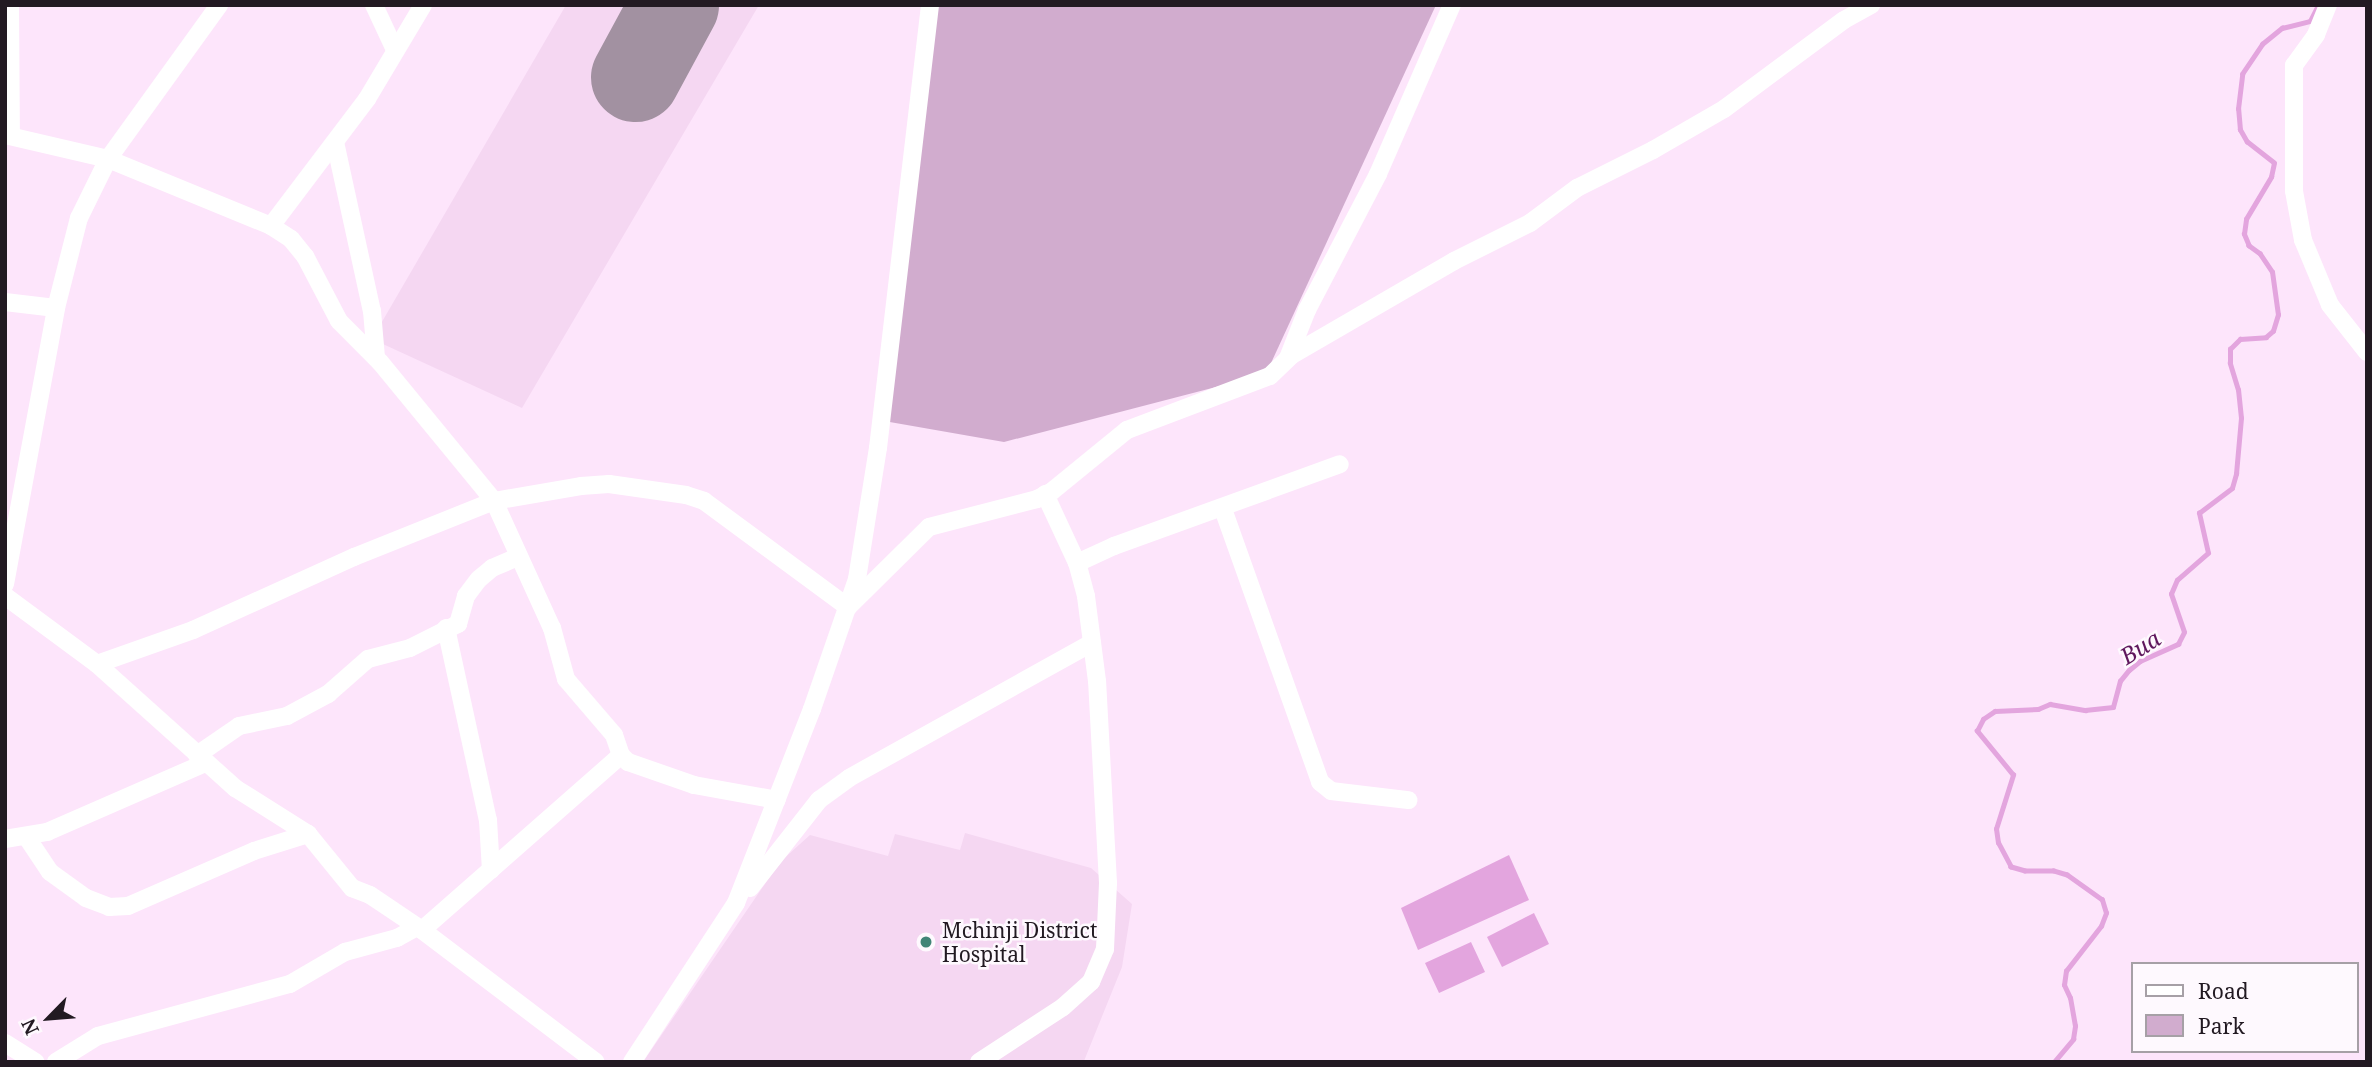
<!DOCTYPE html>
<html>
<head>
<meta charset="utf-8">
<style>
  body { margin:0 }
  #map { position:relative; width:2372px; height:1067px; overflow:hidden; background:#fde5fb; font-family:"Noto Serif",serif }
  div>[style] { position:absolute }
  .built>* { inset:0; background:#f5d7f2 }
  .green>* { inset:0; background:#d1acce }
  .water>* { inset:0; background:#e3a5de }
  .stream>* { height:4.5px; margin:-2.25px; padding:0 2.25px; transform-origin:2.25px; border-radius:2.25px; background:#e3a5de }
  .runway>* { height:89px; margin:-44.5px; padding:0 44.5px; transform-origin:44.5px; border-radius:44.5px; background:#a291a1 }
  .minor>* { height:18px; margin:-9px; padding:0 9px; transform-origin:9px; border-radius:9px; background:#fff }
  .dots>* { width:19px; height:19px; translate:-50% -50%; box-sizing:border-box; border:4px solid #fef9fe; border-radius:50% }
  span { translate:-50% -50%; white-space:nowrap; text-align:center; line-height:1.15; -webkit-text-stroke:5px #fef9fe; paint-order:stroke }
  .poi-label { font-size:21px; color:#221a22 }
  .left { translate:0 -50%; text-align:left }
  .water-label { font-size:23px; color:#5f175d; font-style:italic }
  .frame { position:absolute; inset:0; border:7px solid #221a22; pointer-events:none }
  .legend { position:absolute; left:2131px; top:962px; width:228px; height:91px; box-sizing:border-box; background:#fef9fe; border:2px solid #a6a0a6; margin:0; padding:9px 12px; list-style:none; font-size:21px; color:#221a22 }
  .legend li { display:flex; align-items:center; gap:14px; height:35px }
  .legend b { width:35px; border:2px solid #a6a0a6 }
  .north { position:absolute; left:14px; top:983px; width:70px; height:70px; -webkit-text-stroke:5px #fef9fe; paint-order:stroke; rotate:245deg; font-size:19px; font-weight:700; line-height:28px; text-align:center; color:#221a22 }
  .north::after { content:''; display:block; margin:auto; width:24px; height:32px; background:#221a22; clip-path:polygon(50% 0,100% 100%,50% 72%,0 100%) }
</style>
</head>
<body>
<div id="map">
  <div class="built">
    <div style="clip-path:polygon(566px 5px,759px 5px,522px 408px,372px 339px)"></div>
    <div style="clip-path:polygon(965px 833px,1091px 868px,1132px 904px,1122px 967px,1084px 1061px,643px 1062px,780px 862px,810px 835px,888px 856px,895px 834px,960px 850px)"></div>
  </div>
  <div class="green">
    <div style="clip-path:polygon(931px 5px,1436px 5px,1266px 374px,1004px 442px,884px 421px)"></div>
  </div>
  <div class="water">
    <div style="clip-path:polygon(1509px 855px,1529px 900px,1418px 950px,1401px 908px)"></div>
    <div style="clip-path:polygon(1534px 913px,1549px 944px,1502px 967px,1487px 937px)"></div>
    <div style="clip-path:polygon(1471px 942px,1485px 972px,1439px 993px,1425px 963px)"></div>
  </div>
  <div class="stream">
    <div style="left:2054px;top:1062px;width:30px;rotate:-50deg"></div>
    <div style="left:2073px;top:1039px;width:13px;rotate:-81deg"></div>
    <div style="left:2075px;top:1026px;width:28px;rotate:-100deg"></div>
    <div style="left:2070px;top:998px;width:14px;rotate:-115deg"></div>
    <div style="left:2064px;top:985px;width:14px;rotate:-82deg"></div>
    <div style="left:2066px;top:971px;width:57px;rotate:-52.1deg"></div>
    <div style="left:2101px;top:926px;width:14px;rotate:-69deg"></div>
    <div style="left:2106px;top:913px;width:14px;rotate:-107deg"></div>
    <div style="left:2102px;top:900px;width:43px;rotate:-144.5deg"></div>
    <div style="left:2067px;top:875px;width:14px;rotate:-163deg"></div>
    <div style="left:2054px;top:871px;width:29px;rotate:180deg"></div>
    <div style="left:2025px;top:871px;width:15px;rotate:-164deg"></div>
    <div style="left:2011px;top:867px;width:27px;rotate:-118deg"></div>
    <div style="left:1998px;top:843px;width:14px;rotate:-98deg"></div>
    <div style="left:1996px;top:829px;width:57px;rotate:-72.5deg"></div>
    <div style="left:2013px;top:775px;width:57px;rotate:-129.3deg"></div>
    <div style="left:1977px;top:731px;width:13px;rotate:-63deg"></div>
    <div style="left:1983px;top:719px;width:14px;rotate:-34deg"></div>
    <div style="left:1995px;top:711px;width:43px;rotate:-2.7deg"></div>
    <div style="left:2038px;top:709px;width:13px;rotate:-23deg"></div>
    <div style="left:2050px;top:704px;width:36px;rotate:10deg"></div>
    <div style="left:2085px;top:710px;width:28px;rotate:-6deg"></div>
    <div style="left:2113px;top:707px;width:27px;rotate:-75deg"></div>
    <div style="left:2120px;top:681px;width:14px;rotate:-51deg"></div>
    <div style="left:2129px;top:670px;width:14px;rotate:-39deg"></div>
    <div style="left:2140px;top:661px;width:42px;rotate:-24.1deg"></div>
    <div style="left:2178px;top:644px;width:13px;rotate:-63deg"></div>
    <div style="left:2184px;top:632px;width:40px;rotate:-108.9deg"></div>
    <div style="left:2171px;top:594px;width:15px;rotate:-67deg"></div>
    <div style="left:2177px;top:580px;width:41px;rotate:-41.1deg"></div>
    <div style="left:2208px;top:553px;width:41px;rotate:-102.7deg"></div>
    <div style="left:2199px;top:513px;width:41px;rotate:-37.1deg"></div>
    <div style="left:2232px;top:488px;width:15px;rotate:-74deg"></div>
    <div style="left:2236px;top:474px;width:56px;rotate:-84.9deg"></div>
    <div style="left:2241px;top:418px;width:28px;rotate:-96deg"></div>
    <div style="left:2238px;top:390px;width:28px;rotate:-107deg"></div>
    <div style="left:2230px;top:363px;width:14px;rotate:-90deg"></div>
    <div style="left:2230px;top:349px;width:14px;rotate:-45deg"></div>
    <div style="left:2240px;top:339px;width:26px;rotate:-4deg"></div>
    <div style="left:2266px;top:337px;width:9px;rotate:-41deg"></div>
    <div style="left:2273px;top:331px;width:17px;rotate:-73deg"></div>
    <div style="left:2278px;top:315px;width:43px;rotate:-97.9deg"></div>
    <div style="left:2272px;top:272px;width:22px;rotate:-124deg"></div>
    <div style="left:2260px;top:254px;width:14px;rotate:-144deg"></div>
    <div style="left:2249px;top:246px;width:13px;rotate:-113deg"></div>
    <div style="left:2244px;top:234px;width:15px;rotate:-82deg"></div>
    <div style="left:2246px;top:219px;width:49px;rotate:-59.2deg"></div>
    <div style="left:2271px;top:177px;width:14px;rotate:-78deg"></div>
    <div style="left:2274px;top:163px;width:34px;rotate:-142deg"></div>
    <div style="left:2247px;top:142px;width:14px;rotate:-120deg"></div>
    <div style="left:2240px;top:130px;width:21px;rotate:-95deg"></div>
    <div style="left:2238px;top:109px;width:35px;rotate:-83deg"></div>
    <div style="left:2242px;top:74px;width:36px;rotate:-56deg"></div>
    <div style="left:2262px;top:44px;width:26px;rotate:-39deg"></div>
    <div style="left:2282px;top:28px;width:29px;rotate:-14deg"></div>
    <div style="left:2310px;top:21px;width:18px;rotate:-63deg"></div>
  </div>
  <div class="runway">
    <div style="left:635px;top:77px;width:82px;rotate:-61.6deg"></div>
  </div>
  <div class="minor">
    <div style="left:10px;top:5px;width:130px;rotate:89.6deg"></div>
    <div style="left:374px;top:5px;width:50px;rotate:65deg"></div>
    <div style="left:2328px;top:5px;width:32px;rotate:112deg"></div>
    <div style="left:2316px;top:35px;width:37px;rotate:126deg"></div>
    <div style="left:2294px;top:65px;width:126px;rotate:90deg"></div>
    <div style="left:2294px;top:191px;width:50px;rotate:79.6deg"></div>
    <div style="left:2303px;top:240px;width:70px;rotate:67.4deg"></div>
    <div style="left:2330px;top:305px;width:60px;rotate:51.8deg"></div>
    <div style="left:5px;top:135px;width:106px;rotate:13.1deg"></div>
    <div style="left:108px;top:159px;width:176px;rotate:22.3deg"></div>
    <div style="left:271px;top:226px;width:24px;rotate:33deg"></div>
    <div style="left:291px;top:239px;width:22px;rotate:51deg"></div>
    <div style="left:305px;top:256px;width:73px;rotate:62.4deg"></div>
    <div style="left:339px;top:321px;width:58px;rotate:45deg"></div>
    <div style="left:380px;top:362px;width:180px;rotate:50.6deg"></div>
    <div style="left:494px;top:501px;width:140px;rotate:65.5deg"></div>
    <div style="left:552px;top:628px;width:53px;rotate:74.6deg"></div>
    <div style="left:566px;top:679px;width:74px;rotate:49.4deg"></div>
    <div style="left:614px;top:735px;width:21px;rotate:71deg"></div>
    <div style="left:621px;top:755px;width:10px;rotate:45deg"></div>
    <div style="left:628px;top:762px;width:70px;rotate:19.2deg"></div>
    <div style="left:694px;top:785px;width:84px;rotate:10.2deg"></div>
    <div style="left:335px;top:142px;width:173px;rotate:77.7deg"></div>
    <div style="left:372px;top:311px;width:47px;rotate:85.1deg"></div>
    <div style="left:271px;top:226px;width:159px;rotate:-52.9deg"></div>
    <div style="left:367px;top:99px;width:109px;rotate:-59.2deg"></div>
    <div style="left:5px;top:302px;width:51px;rotate:6.7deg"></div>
    <div style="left:1288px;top:358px;width:52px;rotate:-68.4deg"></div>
    <div style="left:1307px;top:310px;width:153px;rotate:-62.4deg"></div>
    <div style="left:1378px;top:174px;width:184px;rotate:-66.4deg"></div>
    <div style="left:1223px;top:509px;width:290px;rotate:70.4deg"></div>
    <div style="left:1320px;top:782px;width:14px;rotate:39deg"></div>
    <div style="left:1331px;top:791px;width:78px;rotate:6.7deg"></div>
    <div style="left:1077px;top:563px;width:41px;rotate:-24.7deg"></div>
    <div style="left:1114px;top:546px;width:240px;rotate:-19.9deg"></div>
    <div style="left:5px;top:584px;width:281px;rotate:-79.5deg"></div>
    <div style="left:56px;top:308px;width:93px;rotate:-75.7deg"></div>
    <div style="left:79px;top:218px;width:66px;rotate:-63.8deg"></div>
    <div style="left:108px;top:159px;width:190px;rotate:-54.2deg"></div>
    <div style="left:5px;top:596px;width:114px;rotate:36.5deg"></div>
    <div style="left:97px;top:664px;width:186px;rotate:41.9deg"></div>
    <div style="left:235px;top:788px;width:86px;rotate:32.2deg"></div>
    <div style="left:308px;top:834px;width:70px;rotate:50.8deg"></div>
    <div style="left:352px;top:888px;width:19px;rotate:21deg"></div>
    <div style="left:370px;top:895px;width:63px;rotate:33.9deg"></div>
    <div style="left:422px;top:930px;width:218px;rotate:37.2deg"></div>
    <div style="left:848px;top:607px;width:114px;rotate:-44.6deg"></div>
    <div style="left:929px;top:527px;width:112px;rotate:-14.5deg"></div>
    <div style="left:1037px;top:499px;width:16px;rotate:-27deg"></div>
    <div style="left:1051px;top:492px;width:98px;rotate:-39.2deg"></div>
    <div style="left:1127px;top:430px;width:153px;rotate:-20.7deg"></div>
    <div style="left:1270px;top:376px;width:30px;rotate:-44deg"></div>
    <div style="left:1292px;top:355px;width:187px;rotate:-30.1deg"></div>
    <div style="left:1454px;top:261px;width:85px;rotate:-26.6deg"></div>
    <div style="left:1530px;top:223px;width:59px;rotate:-36.7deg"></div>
    <div style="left:1577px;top:188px;width:85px;rotate:-26.6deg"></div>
    <div style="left:1653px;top:150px;width:82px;rotate:-30deg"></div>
    <div style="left:1724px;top:109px;width:149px;rotate:-36.6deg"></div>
    <div style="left:1844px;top:20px;width:31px;rotate:-29deg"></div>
    <div style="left:446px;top:628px;width:197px;rotate:77.7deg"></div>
    <div style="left:488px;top:820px;width:50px;rotate:86.6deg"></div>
    <div style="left:97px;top:664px;width:102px;rotate:-19.5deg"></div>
    <div style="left:193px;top:630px;width:177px;rotate:-24.4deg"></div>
    <div style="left:354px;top:557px;width:151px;rotate:-21.8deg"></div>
    <div style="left:494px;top:501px;width:88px;rotate:-9.8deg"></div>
    <div style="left:581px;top:486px;width:28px;rotate:-4deg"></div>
    <div style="left:609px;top:484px;width:78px;rotate:8.1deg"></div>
    <div style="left:686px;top:495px;width:19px;rotate:18deg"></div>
    <div style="left:704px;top:501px;width:179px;rotate:36.4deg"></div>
    <div style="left:197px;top:755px;width:51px;rotate:-34.6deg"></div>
    <div style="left:239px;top:726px;width:49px;rotate:-11.8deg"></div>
    <div style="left:287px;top:716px;width:47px;rotate:-28.2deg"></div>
    <div style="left:328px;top:694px;width:53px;rotate:-41.2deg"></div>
    <div style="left:368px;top:659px;width:43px;rotate:-14.7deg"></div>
    <div style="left:410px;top:648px;width:54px;rotate:-26.6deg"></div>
    <div style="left:458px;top:624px;width:29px;rotate:-74deg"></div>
    <div style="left:466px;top:596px;width:21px;rotate:-53deg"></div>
    <div style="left:479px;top:579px;width:17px;rotate:-40deg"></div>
    <div style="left:492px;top:568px;width:28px;rotate:-23deg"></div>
    <div style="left:26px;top:836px;width:43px;rotate:56.3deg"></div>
    <div style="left:50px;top:872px;width:44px;rotate:35.8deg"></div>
    <div style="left:86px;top:898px;width:25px;rotate:21deg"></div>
    <div style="left:109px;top:907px;width:19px;rotate:-3deg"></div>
    <div style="left:128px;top:906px;width:137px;rotate:-23.6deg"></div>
    <div style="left:254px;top:851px;width:57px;rotate:-17.5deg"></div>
    <div style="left:5px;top:839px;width:43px;rotate:-9.5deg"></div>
    <div style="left:47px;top:832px;width:172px;rotate:-23.6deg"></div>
    <div style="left:750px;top:888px;width:112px;rotate:-51.9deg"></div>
    <div style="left:819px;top:800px;width:37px;rotate:-36deg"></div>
    <div style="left:849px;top:778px;width:278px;rotate:-29.1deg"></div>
    <div style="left:422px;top:930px;width:265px;rotate:-41.3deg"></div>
    <div style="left:5px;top:1043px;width:36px;rotate:32deg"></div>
    <div style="left:56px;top:1062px;width:49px;rotate:-31.8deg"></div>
    <div style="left:98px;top:1036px;width:199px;rotate:-15.2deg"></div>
    <div style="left:290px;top:984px;width:64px;rotate:-30.2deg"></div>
    <div style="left:345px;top:952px;width:54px;rotate:-15.1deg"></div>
    <div style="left:397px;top:938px;width:23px;rotate:-29deg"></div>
    <div style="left:632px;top:1062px;width:190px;rotate:-56.8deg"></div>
    <div style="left:736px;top:903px;width:208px;rotate:-68.6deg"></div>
    <div style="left:812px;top:709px;width:138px;rotate:-70.9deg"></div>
    <div style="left:857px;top:579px;width:133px;rotate:-80.9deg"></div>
    <div style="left:878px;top:448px;width:446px;rotate:-83.3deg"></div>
    <div style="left:979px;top:1062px;width:100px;rotate:-33.2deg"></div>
    <div style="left:1063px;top:1007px;width:38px;rotate:-42deg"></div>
    <div style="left:1091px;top:982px;width:36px;rotate:-67deg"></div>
    <div style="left:1105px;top:949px;width:66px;rotate:-87.4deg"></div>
    <div style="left:1108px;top:883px;width:202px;rotate:-93.1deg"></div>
    <div style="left:1097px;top:681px;width:86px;rotate:-97.4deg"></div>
    <div style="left:1086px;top:596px;width:34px;rotate:-105deg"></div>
    <div style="left:1077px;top:563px;width:76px;rotate:-114.9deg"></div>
  </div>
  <div class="dots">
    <div style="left:926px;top:942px;background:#428577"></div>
  </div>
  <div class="poi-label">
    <span class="left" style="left:942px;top:942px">Mchinji District<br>Hospital</span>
  </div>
  <div class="water-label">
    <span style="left:2140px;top:647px;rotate:-32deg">Bua</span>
  </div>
  <div class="frame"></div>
  <ul class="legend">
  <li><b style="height:9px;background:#fff"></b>Road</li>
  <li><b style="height:19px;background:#d1acce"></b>Park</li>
  </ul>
  <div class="north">N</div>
</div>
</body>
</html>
